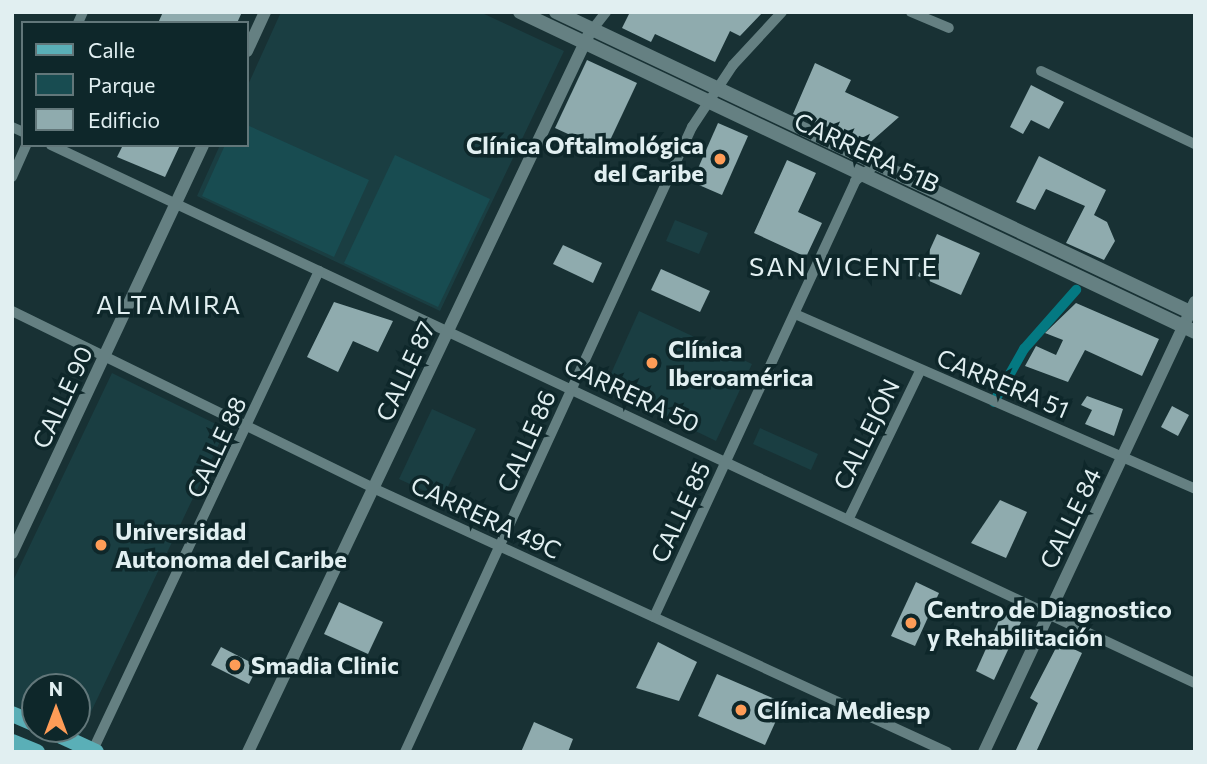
<!DOCTYPE html>
<html>
<head>
<meta charset="utf-8">
<style>
  body { margin:0 }
  #map { position:relative; width:1207px; height:764px; overflow:hidden; background:#183134; font-family:Commissioner,sans-serif }
  div>[style] { position:absolute }
  .built>* { inset:0; background:#1a3e42 }
  .green>* { inset:0; background:#184c51 }
  .canal>* { height:10px; margin:-5px; padding:0 5px; transform-origin:5px; border-radius:5px; background:#047982 }
  .building>* { inset:0; background:#8fabae }
  .minor>* { height:10px; margin:-5px; padding:0 5px; transform-origin:5px; border-radius:5px; background:#658082 }
  .tertiary>* { height:12px; margin:-6px; padding:0 6px; transform-origin:6px; border-radius:6px; background:#658082 }
  .secondary>* { height:14px; margin:-7px; padding:0 7px; transform-origin:7px; border-radius:7px; background:#658082 }
  .primary>* { height:16px; margin:-8px; padding:0 8px; transform-origin:8px; border-radius:8px; background:#5aafb7 }
  .dots>* { width:19px; height:19px; translate:-50% -50%; box-sizing:border-box; border:4px solid #0e272a; border-radius:50% }
  span { translate:-50% -50%; white-space:nowrap; text-align:center; line-height:1.15; -webkit-text-stroke:7px #0e272a; paint-order:stroke }
  .poi-label { font-size:24px; color:#e1eff1; font-weight:700 }
  .right { translate:-100% -50%; text-align:right }
  .left { translate:0 -50%; text-align:left }
  .street-label { font-size:24px; color:#e1eff1 }
  .neighbourhood-label { font-size:26px; color:#e1eff1; letter-spacing:2px }
  .frame { position:absolute; inset:0; border:14px solid #e1eff1; pointer-events:none }
  .legend { position:absolute; left:21px; top:21px; width:228px; height:126px; box-sizing:border-box; background:#0e272a; border:2px solid #62777a; margin:0; padding:9px 12px; list-style:none; font-size:21px; color:#e1eff1 }
  .legend li { display:flex; align-items:center; gap:14px; height:35px }
  .legend b { width:35px; border:2px solid #62777a }
  .north { position:absolute; left:21px; top:673px; width:70px; height:70px; box-sizing:border-box; background:#0e272a; border:2px solid #62777a; border-radius:50%; rotate:0deg; font-size:19px; font-weight:700; line-height:28px; text-align:center; color:#e1eff1 }
  .north::after { content:''; display:block; margin:auto; width:24px; height:32px; background:#fe9c57; clip-path:polygon(50% 0,100% 100%,50% 72%,0 100%) }
</style>
</head>
<body>
<div id="map">
  <div class="built">
    <div style="clip-path:polygon(281px 12px,480px 12px,564px 51px,440px 311px,197px 196px,220px 145px,247px 145px,247px 87px)"></div>
    <div style="clip-path:polygon(675px 220px,708px 233px,699px 254px,666px 241px)"></div>
    <div style="clip-path:polygon(639px 311px,752px 364px,716px 441px,605px 387px)"></div>
    <div style="clip-path:polygon(112px 373px,226px 429px,79px 737px,62px 729px,77px 729px,77px 687px,35px 687px,35px 716px,12px 705px,12px 583px)"></div>
    <div style="clip-path:polygon(432px 409px,476px 429px,442px 499px,399px 479px)"></div>
    <div style="clip-path:polygon(760px 428px,818px 454px,811px 470px,753px 444px)"></div>
  </div>
  <div class="green">
    <div style="clip-path:polygon(247px 125px,369px 180px,334px 257px,202px 196px,225px 145px,247px 145px)"></div>
    <div style="clip-path:polygon(395px 155px,490px 199px,438px 307px,344px 263px)"></div>
  </div>
  <div class="canal">
    <div style="left:994px;top:402px;width:61px;rotate:-60.5deg"></div>
    <div style="left:1024px;top:349px;width:79px;rotate:-48.6deg"></div>
  </div>
  <div class="building">
    <div style="clip-path:polygon(163px 12px,242px 12px,237px 23px,158px 23px)"></div>
    <div style="clip-path:polygon(630px 12px,763px 12px,740px 36px,730px 31px,715px 62px,655px 34px,651px 42px,622px 28px)"></div>
    <div style="clip-path:polygon(587px 60px,637px 83px,605px 151px,555px 128px)"></div>
    <div style="clip-path:polygon(815px 63px,851px 80px,845px 92px,899px 117px,865px 147px,793px 114px)"></div>
    <div style="clip-path:polygon(1031px 85px,1064px 102px,1049px 129px,1031px 120px,1023px 134px,1010px 127px)"></div>
    <div style="clip-path:polygon(718px 123px,748px 136px,722px 195px,692px 182px)"></div>
    <div style="clip-path:polygon(123px 145px,180px 145px,165px 177px,117px 157px)"></div>
    <div style="clip-path:polygon(1039px 156px,1106px 190px,1094px 215px,1107px 222px,1115px 241px,1104px 260px,1066px 243px,1085px 206px,1046px 189px,1035px 210px,1016px 202px)"></div>
    <div style="clip-path:polygon(787px 160px,816px 173px,798px 212px,822px 223px,806px 257px,754px 233px)"></div>
    <div style="clip-path:polygon(937px 234px,980px 253px,961px 295px,918px 276px)"></div>
    <div style="clip-path:polygon(563px 245px,602px 263px,593px 283px,553px 264px)"></div>
    <div style="clip-path:polygon(661px 269px,710px 291px,700px 312px,651px 290px)"></div>
    <div style="clip-path:polygon(334px 302px,393px 321px,378px 352px,353px 341px,338px 372px,307px 357px)"></div>
    <div style="clip-path:polygon(1076px 303px,1159px 339px,1142px 376px,1085px 350px,1068px 382px,1025px 366px,1036px 346px,1056px 355px,1063px 340px,1045px 333px)"></div>
    <div style="clip-path:polygon(1087px 396px,1123px 409px,1114px 436px,1085px 424px,1092px 410px,1081px 405px)"></div>
    <div style="clip-path:polygon(1172px 406px,1189px 415px,1178px 436px,1161px 427px)"></div>
    <div style="clip-path:polygon(1000px 500px,1027px 512px,1006px 558px,971px 543px)"></div>
    <div style="clip-path:polygon(916px 582px,939px 593px,915px 646px,891px 636px)"></div>
    <div style="clip-path:polygon(339px 602px,383px 622px,368px 654px,324px 634px)"></div>
    <div style="clip-path:polygon(1002px 613px,1021px 622px,994px 680px,976px 671px)"></div>
    <div style="clip-path:polygon(658px 642px,697px 662px,679px 701px,636px 688px)"></div>
    <div style="clip-path:polygon(1059px 642px,1082px 653px,1036px 752px,1015px 752px,1038px 703px,1030px 698px)"></div>
    <div style="clip-path:polygon(221px 647px,258px 666px,249px 684px,211px 665px)"></div>
    <div style="clip-path:polygon(717px 674px,784px 703px,765px 745px,698px 716px)"></div>
    <div style="clip-path:polygon(534px 722px,573px 739px,568px 752px,521px 752px)"></div>
  </div>
  <div class="minor">
    <div style="left:911px;top:12px;width:41px;rotate:22.8deg"></div>
    <div style="left:78px;top:23px;width:12px;rotate:-66deg"></div>
    <div style="left:592px;top:30px;width:23px;rotate:-52deg"></div>
    <div style="left:1041px;top:71px;width:170px;rotate:25.4deg"></div>
    <div style="left:12px;top:127px;width:12px;rotate:24deg"></div>
    <div style="left:51px;top:145px;width:1264px;rotate:25.19deg"></div>
    <div style="left:12px;top:177px;width:35px;rotate:-66deg"></div>
    <div style="left:12px;top:311px;width:402px;rotate:26.1deg"></div>
    <div style="left:373px;top:488px;width:632px;rotate:24.7deg"></div>
    <div style="left:795px;top:314px;width:437px;rotate:23.6deg"></div>
    <div style="left:850px;top:516px;width:161px;rotate:-64.2deg"></div>
    <div style="left:654px;top:617px;width:480px;rotate:-65.2deg"></div>
    <div style="left:855px;top:181px;width:27px;rotate:-39deg"></div>
    <div style="left:92px;top:752px;width:532px;rotate:-64.74deg"></div>
    <div style="left:405px;top:752px;width:688px;rotate:-65.34deg"></div>
    <div style="left:692px;top:127px;width:74px;rotate:-56.5deg"></div>
    <div style="left:733px;top:65px;width:72px;rotate:-47.2deg"></div>
  </div>
  <div class="tertiary">
    <div style="left:247px;top:51px;width:43px;rotate:-65.2deg"></div>
    <div style="left:12px;top:553px;width:450px;rotate:-64.9deg"></div>
    <div style="left:248px;top:752px;width:795px;rotate:-64.6deg"></div>
    <div style="left:984px;top:752px;width:497px;rotate:-64.9deg"></div>
  </div>
  <div class="secondary">
    <div style="left:520px;top:12px;width:747px;rotate:25.36deg"></div>
    <div style="left:556px;top:12px;width:701px;rotate:25.32deg"></div>
  </div>
  <div class="primary">
    <div style="left:12px;top:714px;width:25px;rotate:23deg"></div>
    <div style="left:46px;top:729px;width:55px;rotate:24.7deg"></div>
    <div style="left:12px;top:742px;width:27px;rotate:22deg"></div>
  </div>
  <div class="dots">
    <div style="left:720px;top:159px;background:#fe9c57"></div>
    <div style="left:652px;top:363px;background:#fe9c57"></div>
    <div style="left:101px;top:545px;background:#fe9c57"></div>
    <div style="left:911px;top:623px;background:#fe9c57"></div>
    <div style="left:235px;top:665px;background:#fe9c57"></div>
    <div style="left:741px;top:710px;background:#fe9c57"></div>
  </div>
  <div class="poi-label">
    <span class="right" style="left:704px;top:159px">Clínica Oftalmológica<br>del Caribe</span>
    <span class="left" style="left:668px;top:363px">Clínica<br>Iberoamérica</span>
    <span class="left" style="left:115px;top:545px">Universidad<br>Autonoma del Caribe</span>
    <span class="left" style="left:927px;top:623px">Centro de Diagnostico<br>y Rehabilitación</span>
    <span class="left" style="left:251px;top:665px">Smadia Clinic</span>
    <span class="left" style="left:757px;top:710px">Clínica Mediesp</span>
  </div>
  <div class="street-label">
    <span style="left:867px;top:152px;rotate:25deg">CARRERA 51B</span>
    <span style="left:405px;top:371px;rotate:-65deg">CALLE 87</span>
    <span style="left:1003px;top:383px;rotate:23deg">CARRERA 51</span>
    <span style="left:632px;top:394px;rotate:25deg">CARRERA 50</span>
    <span style="left:62px;top:397px;rotate:-65deg">CALLE 90</span>
    <span style="left:866px;top:434px;rotate:-64deg">CALLEJÓN</span>
    <span style="left:526px;top:441px;rotate:-66deg">CALLE 86</span>
    <span style="left:216px;top:447px;rotate:-65deg">CALLE 88</span>
    <span style="left:680px;top:512px;rotate:-65deg">CALLE 85</span>
    <span style="left:486px;top:517px;rotate:25deg">CARRERA 49C</span>
    <span style="left:1070px;top:518px;rotate:-64deg">CALLE 84</span>
  </div>
  <div class="neighbourhood-label">
    <span style="left:844px;top:266px">SAN VICENTE</span>
    <span style="left:169px;top:304px">ALTAMIRA</span>
  </div>
  <div class="frame"></div>
  <ul class="legend">
  <li><b style="height:9px;background:#5aafb7"></b>Calle</li>
  <li><b style="height:19px;background:#184c51"></b>Parque</li>
  <li><b style="height:19px;background:#8fabae"></b>Edificio</li>
  </ul>
  <div class="north">N</div>
</div>
</body>
</html>
